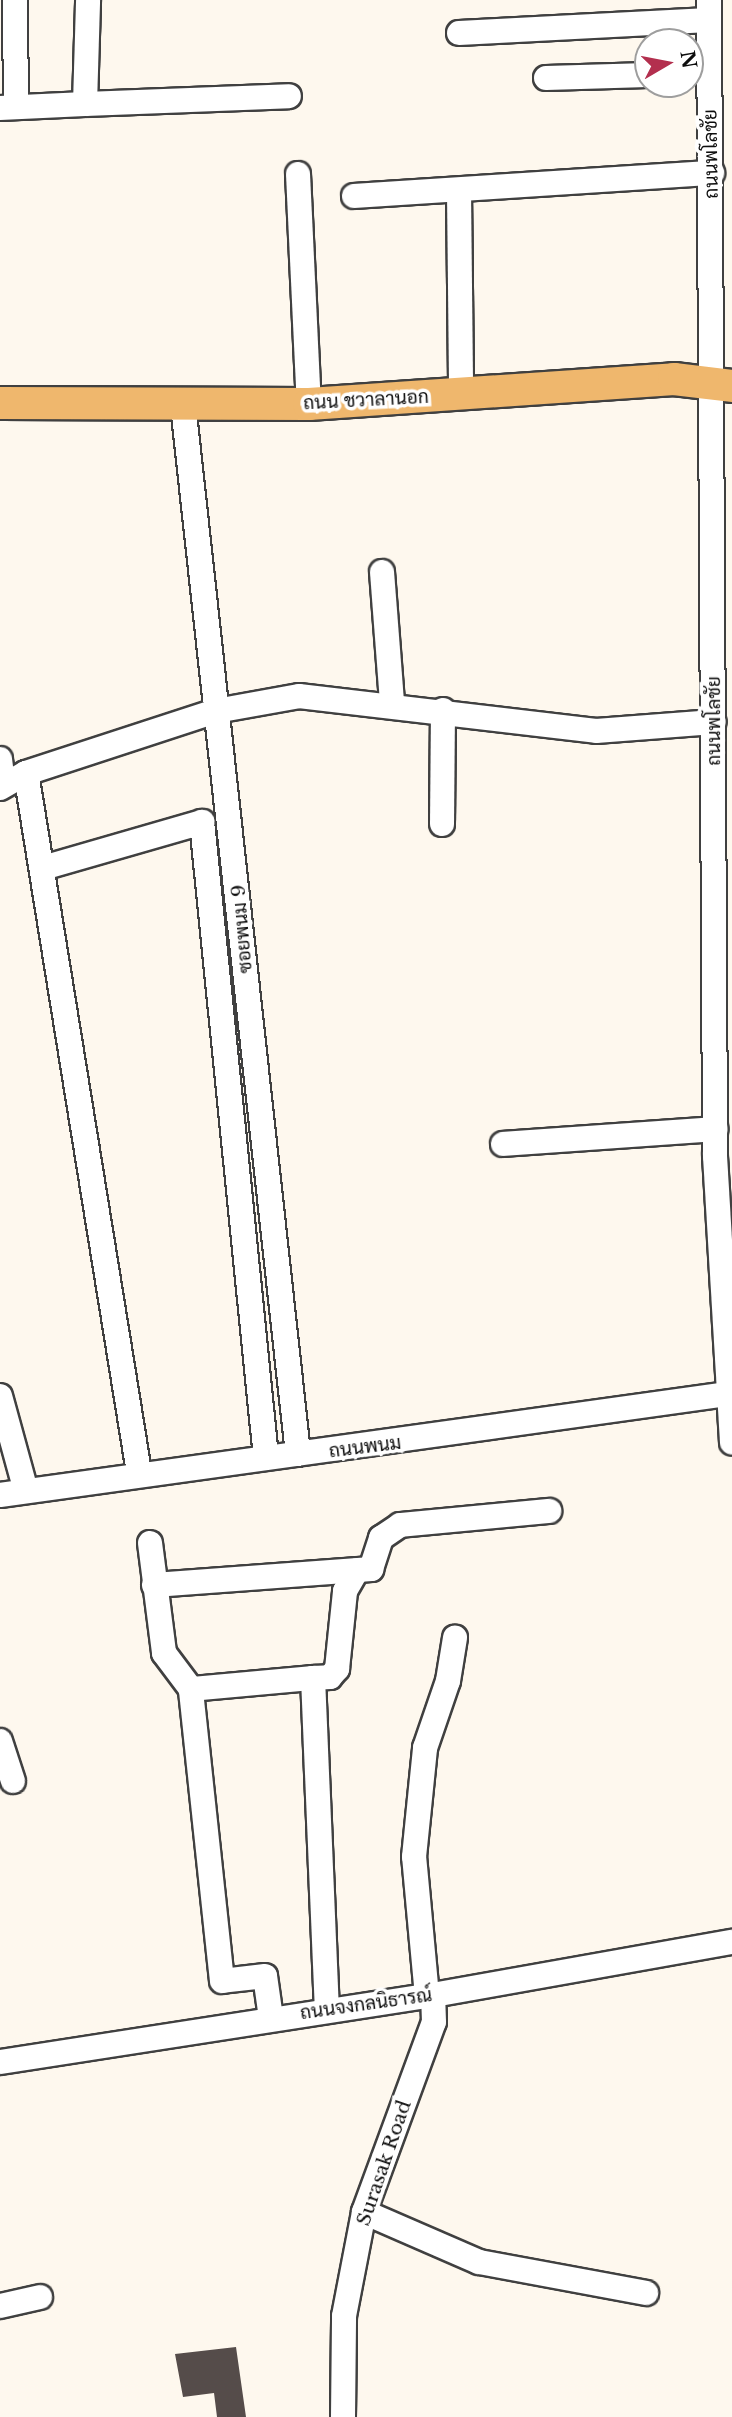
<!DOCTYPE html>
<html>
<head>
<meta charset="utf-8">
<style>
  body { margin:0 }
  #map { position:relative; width:732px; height:2417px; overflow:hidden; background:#fef8ee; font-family:"Libre Baskerville",Sarabun,serif }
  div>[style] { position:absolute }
  .building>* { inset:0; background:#554c4a }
  .roads { filter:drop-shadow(2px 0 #404040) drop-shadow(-2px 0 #404040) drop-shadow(0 2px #404040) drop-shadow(0 -2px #404040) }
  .minor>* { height:24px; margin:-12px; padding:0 12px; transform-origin:12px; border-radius:12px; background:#fff }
  .major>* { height:32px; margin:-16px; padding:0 16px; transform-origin:16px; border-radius:16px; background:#efb76d }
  span { translate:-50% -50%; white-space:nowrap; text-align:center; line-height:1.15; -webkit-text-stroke:7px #fff; paint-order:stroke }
  .street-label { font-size:19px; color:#0d0d0d }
  .north { position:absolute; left:634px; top:28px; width:70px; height:70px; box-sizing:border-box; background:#fff; border:2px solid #9e9e9e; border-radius:50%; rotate:80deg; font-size:19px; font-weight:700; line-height:28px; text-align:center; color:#0d0d0d }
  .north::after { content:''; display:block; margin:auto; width:24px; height:32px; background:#b32f4e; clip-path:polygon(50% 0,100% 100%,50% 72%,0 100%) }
</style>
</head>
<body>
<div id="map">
  <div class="building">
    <div style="clip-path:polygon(236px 2347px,246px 2417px,217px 2417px,214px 2393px,183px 2397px,175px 2354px)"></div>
  </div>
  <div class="roads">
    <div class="minor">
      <div style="left:15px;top:0;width:106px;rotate:89.5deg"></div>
      <div style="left:709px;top:0;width:1156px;rotate:89.7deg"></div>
      <div style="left:715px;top:1156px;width:287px;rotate:86.6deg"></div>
      <div style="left:459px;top:33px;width:250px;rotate:-3deg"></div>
      <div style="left:546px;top:78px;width:102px;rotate:-1.7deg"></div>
      <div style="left:85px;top:104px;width:204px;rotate:-2.2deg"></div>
      <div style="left:0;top:108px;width:85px;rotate:-2.7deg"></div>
      <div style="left:85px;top:104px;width:104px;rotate:-88.3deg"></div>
      <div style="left:298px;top:174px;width:230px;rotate:87.3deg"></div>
      <div style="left:459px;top:191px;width:203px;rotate:89.4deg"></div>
      <div style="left:354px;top:196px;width:359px;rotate:-3.7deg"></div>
      <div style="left:183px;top:405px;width:1055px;rotate:83.74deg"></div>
      <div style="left:382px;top:572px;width:131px;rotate:85.6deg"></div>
      <div style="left:0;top:759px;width:26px;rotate:83deg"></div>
      <div style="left:26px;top:773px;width:708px;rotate:80.82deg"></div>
      <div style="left:0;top:788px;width:30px;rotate:-30deg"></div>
      <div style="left:26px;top:773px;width:200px;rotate:-18.1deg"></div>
      <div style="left:216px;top:711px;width:84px;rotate:-10.2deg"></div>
      <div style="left:299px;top:696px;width:299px;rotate:6.7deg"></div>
      <div style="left:596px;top:731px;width:118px;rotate:-4.4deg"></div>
      <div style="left:442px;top:824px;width:114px;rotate:-89.5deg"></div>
      <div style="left:43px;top:868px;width:166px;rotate:-16.1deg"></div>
      <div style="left:202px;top:822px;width:639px;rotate:84.25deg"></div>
      <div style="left:503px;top:1144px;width:213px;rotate:-4deg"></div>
      <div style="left:0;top:1396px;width:98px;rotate:74.7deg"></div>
      <div style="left:0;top:1495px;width:735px;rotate:-7.9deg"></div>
      <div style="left:150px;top:1543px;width:111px;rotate:82.7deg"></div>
      <div style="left:164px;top:1653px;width:45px;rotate:53.1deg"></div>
      <div style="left:154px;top:1585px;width:218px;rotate:-4.2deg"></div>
      <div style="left:371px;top:1569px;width:33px;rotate:-72deg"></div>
      <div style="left:381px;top:1538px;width:23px;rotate:-34deg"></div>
      <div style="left:400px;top:1525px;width:150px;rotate:-5.4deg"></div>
      <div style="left:313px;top:1678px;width:17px;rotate:-3deg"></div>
      <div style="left:330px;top:1677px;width:11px;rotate:-49deg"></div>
      <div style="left:337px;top:1669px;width:78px;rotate:-84.1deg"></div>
      <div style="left:345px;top:1591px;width:24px;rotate:-60deg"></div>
      <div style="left:0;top:1741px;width:42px;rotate:72deg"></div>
      <div style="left:427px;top:1996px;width:140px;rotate:-95.3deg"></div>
      <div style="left:414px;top:1857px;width:110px;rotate:-84.2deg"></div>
      <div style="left:425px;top:1748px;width:71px;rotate:-71.1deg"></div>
      <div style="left:448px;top:1681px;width:44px;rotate:-80.8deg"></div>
      <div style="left:271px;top:2018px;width:42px;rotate:-98.1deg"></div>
      <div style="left:265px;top:1976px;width:43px;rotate:173.4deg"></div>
      <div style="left:222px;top:1981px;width:294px;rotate:-96.1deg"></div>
      <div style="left:191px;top:1689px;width:122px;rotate:-5.2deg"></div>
      <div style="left:313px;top:1678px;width:331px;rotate:87.6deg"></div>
      <div style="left:0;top:2062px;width:438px;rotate:-8.8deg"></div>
      <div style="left:433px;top:1995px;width:304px;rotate:-10.1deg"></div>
      <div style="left:364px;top:2212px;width:125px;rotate:23.5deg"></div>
      <div style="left:479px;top:2262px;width:170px;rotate:10.5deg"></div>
      <div style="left:0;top:2306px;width:41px;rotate:-12.7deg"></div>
      <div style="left:343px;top:2417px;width:101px;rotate:-89.4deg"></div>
      <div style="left:344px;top:2316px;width:106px;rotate:-79.1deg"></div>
      <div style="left:364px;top:2212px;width:202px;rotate:-69.8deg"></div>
      <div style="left:434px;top:2022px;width:27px;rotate:-92deg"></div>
    </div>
    <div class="major">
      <div style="left:0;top:403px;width:309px;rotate:0.2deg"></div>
      <div style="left:309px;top:404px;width:366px;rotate:-3.9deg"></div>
      <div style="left:674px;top:379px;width:58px;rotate:6.9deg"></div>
    </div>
  </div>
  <div class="street-label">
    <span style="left:711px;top:154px;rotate:-91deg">ถนนพโลชัย</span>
    <span style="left:366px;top:400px;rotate:-3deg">ถนน ชวาลานอก</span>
    <span style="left:714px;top:721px;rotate:-90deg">ถนนพโลชัย</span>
    <span style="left:242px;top:929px;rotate:-95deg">ซอยพนม 9</span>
    <span style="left:365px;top:1447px;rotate:-7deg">ถนนพนม</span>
    <span style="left:366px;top:2004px;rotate:-8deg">ถนนจงกลนิธารณ์</span>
    <span style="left:384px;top:2163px;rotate:-71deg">Surasak Road</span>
  </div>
  <div class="north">N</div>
</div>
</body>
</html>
